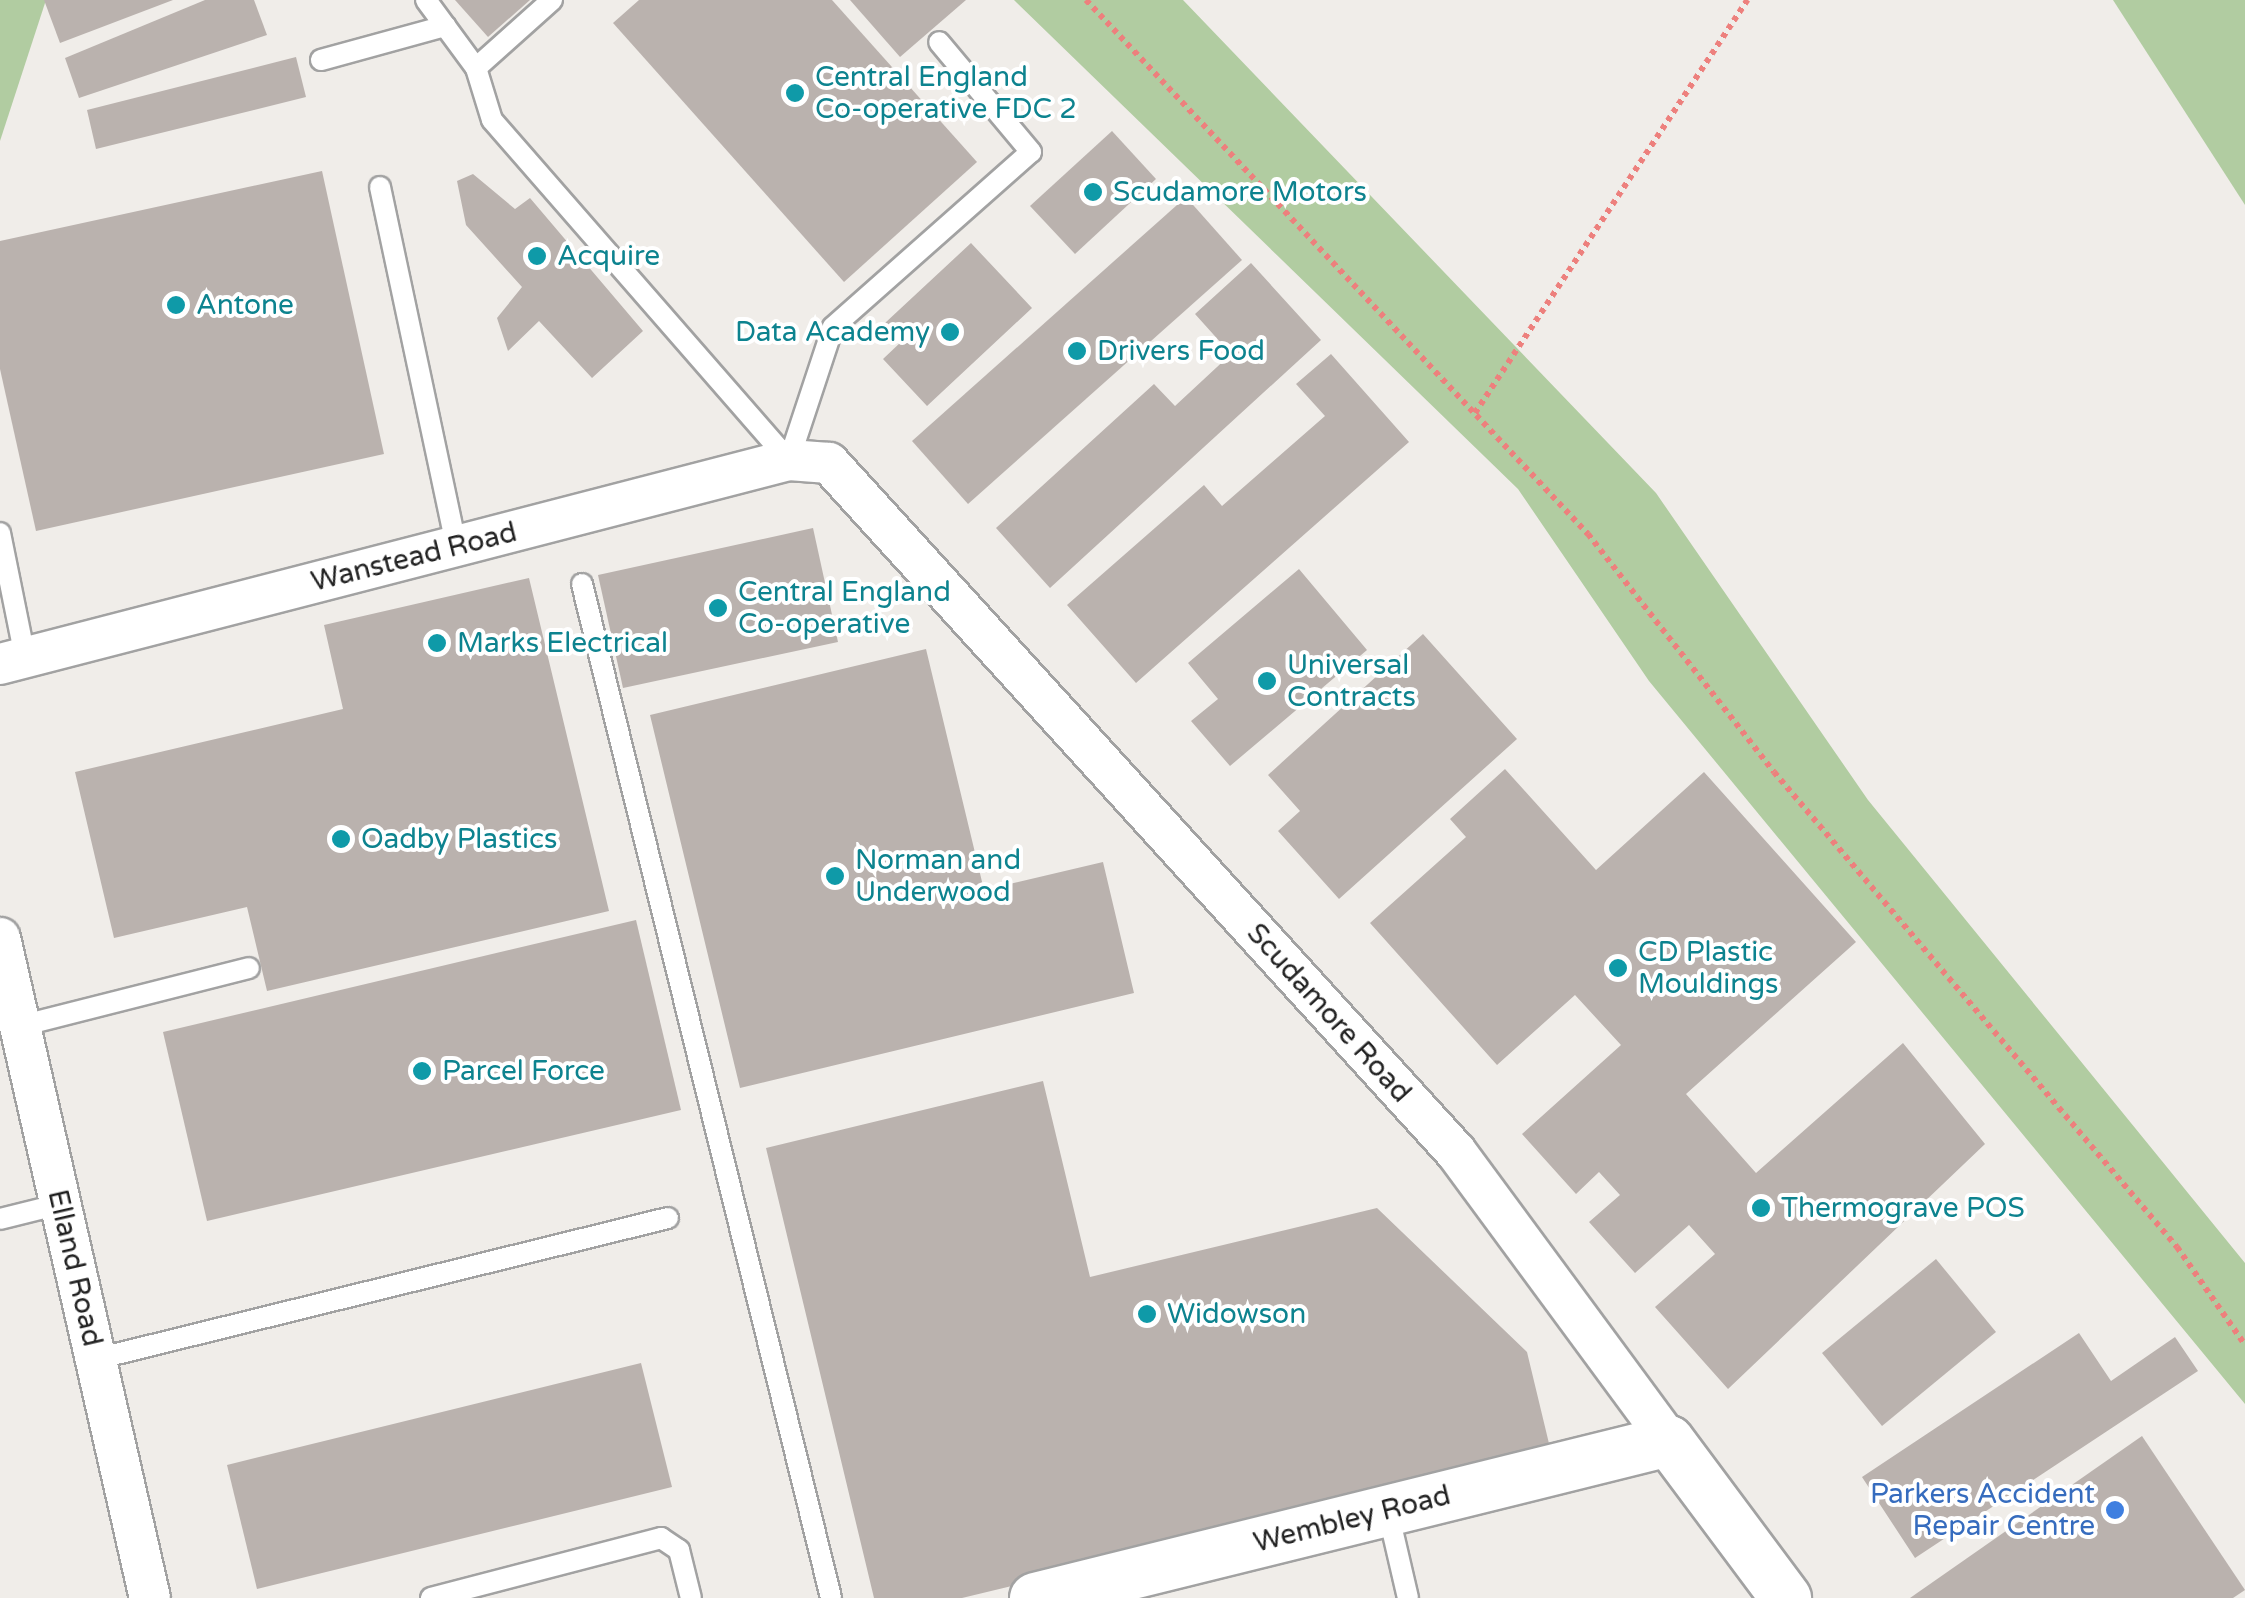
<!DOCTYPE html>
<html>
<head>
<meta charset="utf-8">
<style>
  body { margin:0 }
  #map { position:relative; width:2245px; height:1598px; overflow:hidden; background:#f0ede9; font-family:"Varela Round",sans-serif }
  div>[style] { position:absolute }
  .forest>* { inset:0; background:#b1cca1 }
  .building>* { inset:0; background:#bab2ae }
  .path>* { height:6px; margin-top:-3px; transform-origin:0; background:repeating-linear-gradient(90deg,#ed807d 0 5px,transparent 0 10px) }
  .roads { filter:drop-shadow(2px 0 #a2a2a2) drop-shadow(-2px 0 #a2a2a2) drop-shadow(0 2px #a2a2a2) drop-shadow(0 -2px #a2a2a2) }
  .service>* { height:20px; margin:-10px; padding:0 10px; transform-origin:10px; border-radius:10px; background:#fff }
  .minor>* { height:40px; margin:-20px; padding:0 20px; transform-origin:20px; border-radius:20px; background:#fff }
  .tertiary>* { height:50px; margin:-25px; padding:0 25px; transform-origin:25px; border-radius:25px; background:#fff }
  .dots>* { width:28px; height:28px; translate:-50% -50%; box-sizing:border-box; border:5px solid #fff; border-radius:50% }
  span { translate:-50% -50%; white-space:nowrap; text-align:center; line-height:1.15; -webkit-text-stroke:8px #fff; paint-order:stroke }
  .culture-label { font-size:28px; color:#0d838f }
  .left { translate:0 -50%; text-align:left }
  .right { translate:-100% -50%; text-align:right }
  .street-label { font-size:28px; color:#212121 }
  .shop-label { font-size:28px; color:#366cbe }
</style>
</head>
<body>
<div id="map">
  <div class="forest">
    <div style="clip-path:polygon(0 0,46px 0,0 141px)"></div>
    <div style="clip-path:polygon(1014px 0,1183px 0,1656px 493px,1868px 800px,2245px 1263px,2245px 1404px,1649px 681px,1518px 489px)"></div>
    <div style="clip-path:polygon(2113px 0,2245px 0,2245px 205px)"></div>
  </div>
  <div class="building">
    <div style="clip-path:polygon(44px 0,173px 0,60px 43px)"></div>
    <div style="clip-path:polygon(205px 0,254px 0,267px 35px,79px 98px,65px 58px)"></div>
    <div style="clip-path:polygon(455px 0,530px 0,488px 37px)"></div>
    <div style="clip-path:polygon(639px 0,832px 0,977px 162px,844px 282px,613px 23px)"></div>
    <div style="clip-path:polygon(850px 0,966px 0,900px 57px)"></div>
    <div style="clip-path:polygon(296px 57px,306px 97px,96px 149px,87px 110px)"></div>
    <div style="clip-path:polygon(1112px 131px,1156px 179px,1075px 254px,1030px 206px)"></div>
    <div style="clip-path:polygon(322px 171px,384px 454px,36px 531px,0 369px,0 241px)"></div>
    <div style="clip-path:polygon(473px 174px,515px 209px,530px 198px,643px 331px,592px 378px,539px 321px,508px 351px,497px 318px,522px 287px,466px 225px,457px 181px)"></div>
    <div style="clip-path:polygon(1186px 197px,1242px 260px,968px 504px,912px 441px)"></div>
    <div style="clip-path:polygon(971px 243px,1032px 308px,927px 406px,883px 359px,902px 341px,885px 323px)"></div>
    <div style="clip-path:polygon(1251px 263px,1321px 340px,1050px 588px,996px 528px,1154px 384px,1175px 406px,1231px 354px,1195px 314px)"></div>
    <div style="clip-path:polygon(1331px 354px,1409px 442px,1136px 683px,1067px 605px,1204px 485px,1222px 506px,1325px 416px,1296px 384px)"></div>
    <div style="clip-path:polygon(813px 528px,838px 642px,623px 688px,598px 575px)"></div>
    <div style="clip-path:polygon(1299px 569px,1367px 650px,1230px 766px,1191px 721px,1218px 699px,1188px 663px)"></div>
    <div style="clip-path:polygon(529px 578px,609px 911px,267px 991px,247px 907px,114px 938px,75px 772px,343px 709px,324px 625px)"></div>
    <div style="clip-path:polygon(1423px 634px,1517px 739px,1339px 899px,1278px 831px,1300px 811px,1268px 775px)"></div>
    <div style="clip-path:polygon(926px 649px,984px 890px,1103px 862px,1134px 993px,740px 1088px,650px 715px)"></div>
    <div style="clip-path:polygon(1505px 769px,1596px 870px,1704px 772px,1856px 942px,1686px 1094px,1756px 1173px,1903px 1043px,1985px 1144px,1728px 1389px,1655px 1307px,1715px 1254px,1689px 1225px,1635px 1273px,1589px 1222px,1620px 1195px,1599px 1172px,1576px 1194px,1522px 1134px,1621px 1045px,1575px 995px,1497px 1065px,1370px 923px,1466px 837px,1450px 819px)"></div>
    <div style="clip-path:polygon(636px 920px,681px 1110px,207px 1221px,163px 1032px)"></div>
    <div style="clip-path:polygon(1043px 1081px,1090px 1277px,1377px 1208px,1527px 1352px,1552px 1456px,962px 1598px,874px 1598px,766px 1148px)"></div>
    <div style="clip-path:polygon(1936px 1259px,1996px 1332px,1882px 1426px,1822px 1353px)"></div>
    <div style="clip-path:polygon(2079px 1333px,2111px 1381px,2175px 1337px,2198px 1371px,1915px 1558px,1862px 1477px)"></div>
    <div style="clip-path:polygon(641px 1363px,672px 1487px,257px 1589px,227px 1465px)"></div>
    <div style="clip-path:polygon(2142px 1436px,2245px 1590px,2233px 1598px,1910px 1598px)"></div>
  </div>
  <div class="path">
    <div style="left:1086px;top:0;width:733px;rotate:46.77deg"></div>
    <div style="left:1588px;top:534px;width:302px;rotate:52deg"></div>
    <div style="left:1774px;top:772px;width:623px;rotate:49.69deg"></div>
    <div style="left:2177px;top:1247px;width:119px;rotate:55.2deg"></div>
    <div style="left:1475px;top:413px;width:495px;rotate:-56.6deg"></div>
  </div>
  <div class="roads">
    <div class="service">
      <div style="left:426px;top:0;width:84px;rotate:53.7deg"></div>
      <div style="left:552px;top:0;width:102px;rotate:138.2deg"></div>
      <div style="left:476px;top:68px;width:54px;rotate:72.9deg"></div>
      <div style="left:492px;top:120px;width:451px;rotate:48.9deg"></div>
      <div style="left:321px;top:60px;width:129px;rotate:-15.3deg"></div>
      <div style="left:380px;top:187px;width:367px;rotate:78deg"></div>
      <div style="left:789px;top:460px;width:140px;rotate:-71.7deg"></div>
      <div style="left:833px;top:327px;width:264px;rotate:-41.5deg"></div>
      <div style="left:1031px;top:152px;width:143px;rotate:-129.9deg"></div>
      <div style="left:0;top:533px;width:126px;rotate:78.6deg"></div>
      <div style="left:582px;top:584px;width:1044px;rotate:76.2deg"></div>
      <div style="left:20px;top:1026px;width:236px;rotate:-14.2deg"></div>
      <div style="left:0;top:1219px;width:62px;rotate:-14deg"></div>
      <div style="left:96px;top:1359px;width:589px;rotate:-13.85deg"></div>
      <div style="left:1388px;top:1512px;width:88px;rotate:76.9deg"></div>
      <div style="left:431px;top:1598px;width:238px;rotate:-14.6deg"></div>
      <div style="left:661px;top:1538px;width:22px;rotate:34deg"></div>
      <div style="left:679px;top:1550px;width:49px;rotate:76deg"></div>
    </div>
    <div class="minor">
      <div style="left:0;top:664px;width:815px;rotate:-14.5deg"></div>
      <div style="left:789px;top:460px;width:40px;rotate:4.3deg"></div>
      <div style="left:829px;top:463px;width:932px;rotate:47.7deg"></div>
      <div style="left:1456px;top:1152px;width:359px;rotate:53.6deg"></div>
      <div style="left:0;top:938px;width:677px;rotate:77.2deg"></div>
    </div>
    <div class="tertiary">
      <div style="left:1035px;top:1598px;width:653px;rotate:-13.91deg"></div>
      <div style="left:1669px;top:1441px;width:196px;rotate:53.3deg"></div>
    </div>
  </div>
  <div class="dots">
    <div style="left:795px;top:93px;background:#0f9aa8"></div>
    <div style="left:1093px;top:192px;background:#0f9aa8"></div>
    <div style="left:537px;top:256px;background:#0f9aa8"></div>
    <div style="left:176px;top:305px;background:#0f9aa8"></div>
    <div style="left:950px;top:332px;background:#0f9aa8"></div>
    <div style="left:1077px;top:351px;background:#0f9aa8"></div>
    <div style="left:718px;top:608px;background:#0f9aa8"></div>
    <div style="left:437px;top:643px;background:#0f9aa8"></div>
    <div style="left:1267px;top:681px;background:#0f9aa8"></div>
    <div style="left:341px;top:839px;background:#0f9aa8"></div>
    <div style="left:835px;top:876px;background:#0f9aa8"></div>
    <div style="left:1618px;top:968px;background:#0f9aa8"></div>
    <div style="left:422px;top:1071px;background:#0f9aa8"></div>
    <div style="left:1761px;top:1208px;background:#0f9aa8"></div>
    <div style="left:1147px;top:1314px;background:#0f9aa8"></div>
    <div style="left:2115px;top:1510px;background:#3f7fe0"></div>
  </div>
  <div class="culture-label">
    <span class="left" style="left:815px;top:93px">Central England<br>Co-operative FDC 2</span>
    <span class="left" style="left:1113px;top:192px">Scudamore Motors</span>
    <span class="left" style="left:557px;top:256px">Acquire</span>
    <span class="left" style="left:196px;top:305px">Antone</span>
    <span class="right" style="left:930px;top:332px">Data Academy</span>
    <span class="left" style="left:1097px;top:351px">Drivers Food</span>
    <span class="left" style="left:738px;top:608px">Central England<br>Co-operative</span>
    <span class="left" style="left:457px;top:643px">Marks Electrical</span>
    <span class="left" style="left:1287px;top:681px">Universal<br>Contracts</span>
    <span class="left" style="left:361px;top:839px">Oadby Plastics</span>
    <span class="left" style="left:855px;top:876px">Norman and<br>Underwood</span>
    <span class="left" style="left:1638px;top:968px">CD Plastic<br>Mouldings</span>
    <span class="left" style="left:442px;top:1071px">Parcel Force</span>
    <span class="left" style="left:1781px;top:1208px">Thermograve POS</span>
    <span class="left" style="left:1167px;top:1314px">Widowson</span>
  </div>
  <div class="street-label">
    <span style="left:414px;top:557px;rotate:-14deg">Wanstead Road</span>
    <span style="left:1329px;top:1013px;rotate:48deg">Scudamore Road</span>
    <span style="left:75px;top:1268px;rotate:77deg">Elland Road</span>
    <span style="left:1352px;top:1519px;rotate:-14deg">Wembley Road</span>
  </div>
  <div class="shop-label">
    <span class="right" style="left:2095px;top:1510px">Parkers Accident<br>Repair Centre</span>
  </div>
</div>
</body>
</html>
